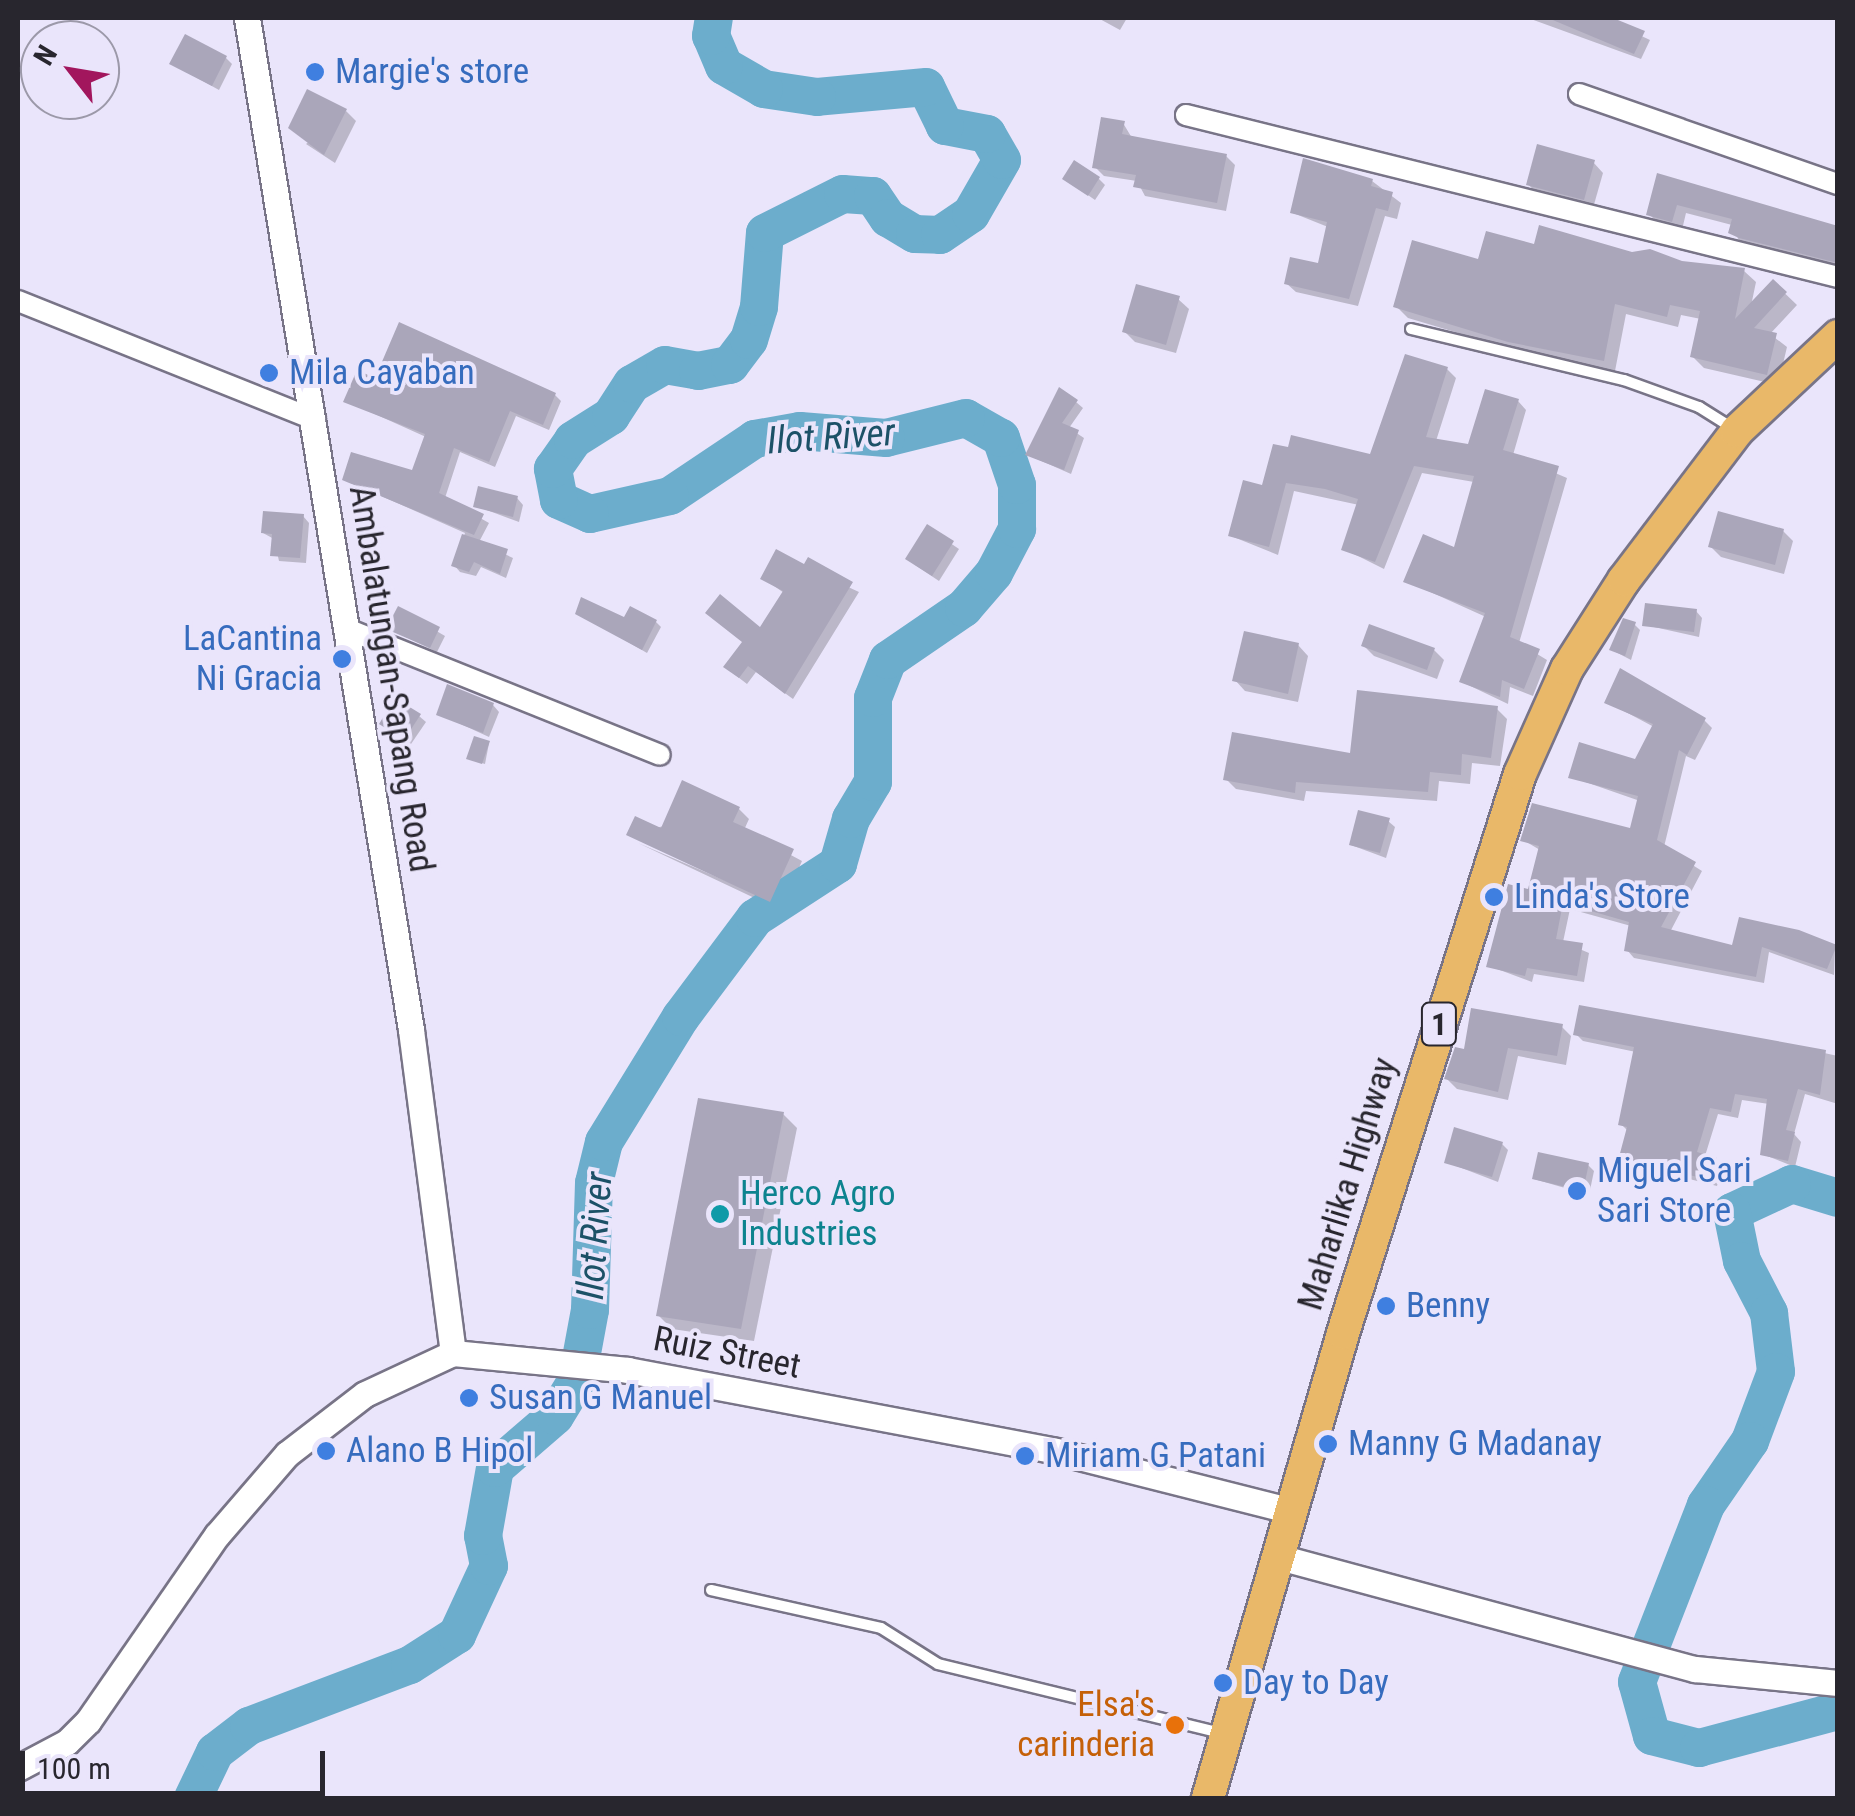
<!DOCTYPE html>
<html>
<head>
<meta charset="utf-8">
<style>
  body { margin:0 }
  #map { position:relative; width:1855px; height:1816px; overflow:hidden; background:#eae5fb; font-family:"Roboto Condensed",sans-serif }
  div>[style] { position:absolute }
  .shadow>* { inset:0; background:#0003 }
  .river>* { height:38px; margin:-19px; padding:0 19px; transform-origin:19px; border-radius:19px; background:#6cadcc }
  .building>* { inset:0; background:#aaa6ba }
  .roads { filter:drop-shadow(2px 0 #787487) drop-shadow(-2px 0 #787487) drop-shadow(0 2px #787487) drop-shadow(0 -2px #787487) }
  .service>* { height:10px; margin:-5px; padding:0 5px; transform-origin:5px; border-radius:5px; background:#fff }
  .minor>* { height:20px; margin:-10px; padding:0 10px; transform-origin:10px; border-radius:10px; background:#fff }
  .tertiary>* { height:25px; margin:-12.5px; padding:0 12.5px; transform-origin:12.5px; border-radius:12.5px; background:#fff }
  .primary>* { height:32px; margin:-16px; padding:0 16px; transform-origin:16px; border-radius:16px; background:#e9b869 }
  .dots>* { width:28px; height:28px; translate:-50% -50%; box-sizing:border-box; border:5px solid #eae5fb; border-radius:50% }
  span { translate:-50% -50%; white-space:nowrap; text-align:center; line-height:1.15; -webkit-text-stroke:8px #eae5fb; paint-order:stroke }
  .shield-label span { padding:2px 8px; background:#eae5fb; border:2px solid; border-radius:8px; -webkit-text-stroke-width:0 }
  .shield-label { font-size:32px; color:#28262e; font-weight:700 }
  .shop-label { font-size:35px; color:#366cbe }
  .left { translate:0 -50%; text-align:left }
  .right { translate:-100% -50%; text-align:right }
  .street-label { font-size:35px; color:#28262e }
  .culture-label { font-size:35px; color:#0d838f }
  .food-label { font-size:35px; color:#c56008 }
  .water-label { font-size:38px; color:#1c5167; font-style:italic }
  .frame { position:absolute; inset:0; border:20px solid #28262e; pointer-events:none }
  .north { position:absolute; left:20px; top:20px; width:100px; height:100px; box-sizing:border-box; background:#eae5fb; border:2px solid #9c99a9; border-radius:50%; rotate:301deg; font-size:28px; font-weight:700; line-height:40px; text-align:center; color:#28262e }
  .north::after { content:''; display:block; margin:auto; width:35px; height:45px; background:#a2165d; clip-path:polygon(50% 0,100% 100%,50% 72%,0 100%) }
  .scale { position:absolute; left:20px; top:1751px; width:305px; height:45px; box-sizing:border-box; border:5px solid #28262e; border-top:0; padding-left:12px; font-size:30px; line-height:35px; white-space:nowrap; color:#28262e; -webkit-text-stroke:8px #eae5fb; paint-order:stroke }
</style>
</head>
<body>
<div id="map">
  <div class="shadow">
    <div style="clip-path:polygon(1098px 18px,1127px 18px,1120px 30px)"></div>
    <div style="clip-path:polygon(1528px 18px,1603px 18px,1650px 40px,1641px 59px)"></div>
    <div style="clip-path:polygon(226px 58px,232px 64px,219px 90px,172px 64px)"></div>
    <div style="clip-path:polygon(346px 111px,356px 121px,335px 163px,306px 144px)"></div>
    <div style="clip-path:polygon(1123px 123px,1132px 138px,1226px 156px,1235px 165px,1226px 211px,1145px 196px,1137px 181px,1104px 176px,1095px 167px)"></div>
    <div style="clip-path:polygon(1593px 162px,1603px 173px,1593px 208px,1538px 195px,1528px 184px)"></div>
    <div style="clip-path:polygon(1658px 176px,1838px 228px,1838px 271px,1740px 243px,1732px 225px,1686px 213px,1682px 230px,1659px 224px,1649px 214px)"></div>
    <div style="clip-path:polygon(1065px 179px,1099px 179px,1105px 185px,1095px 200px)"></div>
    <div style="clip-path:polygon(1372px 181px,1401px 203px,1397px 219px,1385px 216px,1358px 306px,1296px 292px,1286px 283px,1320px 266px,1328px 227px,1293px 213px)"></div>
    <div style="clip-path:polygon(1535px 247px,1744px 271px,1756px 282px,1751px 306px,1773px 282px,1797px 305px,1770px 334px,1787px 347px,1778px 385px,1704px 368px,1692px 356px,1701px 319px,1681px 315px,1678px 327px,1626px 314px,1615px 371px,1522px 352px,1408px 318px,1396px 306px,1479px 262px)"></div>
    <div style="clip-path:polygon(1178px 299px,1189px 309px,1176px 353px,1135px 342px,1125px 332px)"></div>
    <div style="clip-path:polygon(1447px 369px,1456px 378px,1436px 441px,1470px 447px,1518px 401px,1526px 410px,1513px 455px,1567px 478px,1519px 643px,1547px 660px,1533px 696px,1510px 687px,1508px 704px,1462px 682px,1486px 617px,1406px 581px,1455px 550px,1474px 482px,1422px 473px,1384px 569px,1344px 549px,1359px 505px,1294px 491px,1278px 555px,1231px 536px,1264px 488px,1371px 457px)"></div>
    <div style="clip-path:polygon(377px 381px,555px 395px,561px 401px,549px 430px,516px 416px,495px 467px,460px 452px,445px 498px,489px 523px,479px 542px,513px 558px,506px 578px,481px 567px,476px 576px,460px 572px,454px 565px,465px 533px,345px 480px,414px 474px,426px 437px,346px 401px)"></div>
    <div style="clip-path:polygon(1076px 402px,1083px 408px,1069px 428px,1084px 438px,1071px 474px,1028px 455px)"></div>
    <div style="clip-path:polygon(517px 498px,523px 505px,519px 522px,476px 506px)"></div>
    <div style="clip-path:polygon(303px 516px,309px 523px,306px 563px,279px 561px,274px 539px,263px 533px)"></div>
    <div style="clip-path:polygon(928px 528px,959px 549px,939px 581px,915px 565px)"></div>
    <div style="clip-path:polygon(1783px 531px,1793px 541px,1784px 574px,1721px 557px,1711px 547px)"></div>
    <div style="clip-path:polygon(805px 567px,859px 592px,793px 699px,756px 672px,747px 684px,734px 674px,784px 593px,763px 578px)"></div>
    <div style="clip-path:polygon(399px 609px,445px 636px,437px 652px,389px 629px)"></div>
    <div style="clip-path:polygon(1696px 611px,1702px 618px,1699px 637px,1645px 625px)"></div>
    <div style="clip-path:polygon(578px 613px,656px 622px,661px 627px,647px 653px)"></div>
    <div style="clip-path:polygon(1634px 624px,1640px 630px,1631px 660px,1612px 650px)"></div>
    <div style="clip-path:polygon(1298px 645px,1308px 656px,1298px 702px,1245px 691px,1235px 680px)"></div>
    <div style="clip-path:polygon(1364px 646px,1434px 650px,1444px 660px,1437px 679px,1374px 656px)"></div>
    <div style="clip-path:polygon(1607px 702px,1704px 720px,1712px 728px,1695px 760px,1686px 756px,1664px 847px,1702px 871px,1670px 932px,1734px 948px,1741px 920px,1835px 947px,1834px 975px,1769px 952px,1764px 983px,1634px 958px,1627px 950px,1631px 926px,1570px 909px,1563px 942px,1589px 953px,1584px 982px,1534px 974px,1532px 982px,1489px 966px,1530px 893px,1540px 850px,1523px 840px,1632px 831px,1640px 801px,1571px 777px,1636px 762px,1654px 727px)"></div>
    <div style="clip-path:polygon(493px 705px,499px 712px,489px 737px,439px 714px)"></div>
    <div style="clip-path:polygon(1497px 709px,1507px 719px,1500px 766px,1472px 763px,1470px 784px,1439px 781px,1437px 801px,1306px 791px,1304px 801px,1236px 789px,1226px 779px,1352px 756px)"></div>
    <div style="clip-path:polygon(419px 716px,426px 722px,411px 744px,388px 730px)"></div>
    <div style="clip-path:polygon(489px 743px,485px 764px,472px 760px)"></div>
    <div style="clip-path:polygon(739px 809px,749px 819px,744px 830px,802px 861px,780px 910px,638px 843px,782px 905px,629px 834px)"></div>
    <div style="clip-path:polygon(1388px 821px,1395px 827px,1386px 858px,1351px 845px)"></div>
    <div style="clip-path:polygon(1561px 1026px,1571px 1036px,1566px 1065px,1518px 1056px,1508px 1100px,1457px 1089px,1447px 1079px,1466px 1052px)"></div>
    <div style="clip-path:polygon(1576px 1034px,1755px 1038px,1838px 1056px,1838px 1104px,1805px 1094px,1794px 1134px,1801px 1142px,1795px 1167px,1762px 1154px,1769px 1104px,1742px 1100px,1738px 1118px,1718px 1114px,1705px 1156px,1723px 1167px,1717px 1186px,1630px 1164px,1622px 1157px,1628px 1131px,1621px 1124px,1636px 1052px,1583px 1041px)"></div>
    <div style="clip-path:polygon(783px 1114px,797px 1128px,754px 1341px,672px 1329px,658px 1315px)"></div>
    <div style="clip-path:polygon(1502px 1144px,1508px 1150px,1498px 1182px,1446px 1162px)"></div>
    <div style="clip-path:polygon(1588px 1165px,1594px 1171px,1589px 1195px,1534px 1179px)"></div>
  </div>
  <div class="river">
    <div style="left:1838px;top:1198px;width:48px;rotate:-163.1deg"></div>
    <div style="left:1792px;top:1184px;width:66px;rotate:155deg"></div>
    <div style="left:1732px;top:1212px;width:50px;rotate:78.5deg"></div>
    <div style="left:1742px;top:1261px;width:59px;rotate:62.6deg"></div>
    <div style="left:1769px;top:1313px;width:59px;rotate:83.2deg"></div>
    <div style="left:1776px;top:1372px;width:74px;rotate:110.6deg"></div>
    <div style="left:1750px;top:1441px;width:78px;rotate:124.5deg"></div>
    <div style="left:1706px;top:1505px;width:190px;rotate:111.3deg"></div>
    <div style="left:1637px;top:1682px;width:56px;rotate:74.5deg"></div>
    <div style="left:1652px;top:1736px;width:49px;rotate:14.3deg"></div>
    <div style="left:1699px;top:1748px;width:144px;rotate:-14.9deg"></div>
    <div style="left:193px;top:1798px;width:51px;rotate:-64.4deg"></div>
    <div style="left:215px;top:1752px;width:43px;rotate:-37.4deg"></div>
    <div style="left:249px;top:1726px;width:172px;rotate:-20.8deg"></div>
    <div style="left:410px;top:1665px;width:56px;rotate:-32.6deg"></div>
    <div style="left:457px;top:1635px;width:76px;rotate:-65.1deg"></div>
    <div style="left:489px;top:1566px;width:31px;rotate:-101deg"></div>
    <div style="left:483px;top:1536px;width:69px;rotate:-80deg"></div>
    <div style="left:495px;top:1468px;width:79px;rotate:-40.9deg"></div>
    <div style="left:555px;top:1416px;width:42px;rotate:-58.6deg"></div>
    <div style="left:577px;top:1380px;width:71px;rotate:-79.5deg"></div>
    <div style="left:590px;top:1310px;width:127px;rotate:-88.2deg"></div>
    <div style="left:594px;top:1183px;width:42px;rotate:-76.3deg"></div>
    <div style="left:604px;top:1142px;width:147px;rotate:-58.4deg"></div>
    <div style="left:681px;top:1017px;width:124px;rotate:-53.2deg"></div>
    <div style="left:755px;top:918px;width:99px;rotate:-33deg"></div>
    <div style="left:838px;top:864px;width:47px;rotate:-73.9deg"></div>
    <div style="left:851px;top:819px;width:43px;rotate:-59.3deg"></div>
    <div style="left:873px;top:782px;width:84px;rotate:-90deg"></div>
    <div style="left:873px;top:698px;width:41px;rotate:-68.5deg"></div>
    <div style="left:888px;top:660px;width:92px;rotate:-34.4deg"></div>
    <div style="left:964px;top:608px;width:46px;rotate:-49.4deg"></div>
    <div style="left:994px;top:573px;width:50px;rotate:-62.4deg"></div>
    <div style="left:1017px;top:529px;width:44px;rotate:-90deg"></div>
    <div style="left:1017px;top:485px;width:50px;rotate:-108.8deg"></div>
    <div style="left:1001px;top:438px;width:40px;rotate:-150.3deg"></div>
    <div style="left:966px;top:418px;width:82px;rotate:166deg"></div>
    <div style="left:886px;top:438px;width:86px;rotate:-175.3deg"></div>
    <div style="left:800px;top:431px;width:46px;rotate:169.9deg"></div>
    <div style="left:755px;top:439px;width:102px;rotate:146.2deg"></div>
    <div style="left:670px;top:496px;width:82px;rotate:167.3deg"></div>
    <div style="left:590px;top:514px;width:34px;rotate:-156deg"></div>
    <div style="left:559px;top:500px;width:32px;rotate:-101deg"></div>
    <div style="left:553px;top:469px;width:35px;rotate:-55deg"></div>
    <div style="left:573px;top:440px;width:45px;rotate:-32.3deg"></div>
    <div style="left:611px;top:416px;width:38px;rotate:-57deg"></div>
    <div style="left:632px;top:384px;width:38px;rotate:-30deg"></div>
    <div style="left:665px;top:365px;width:34px;rotate:10deg"></div>
    <div style="left:698px;top:371px;width:33px;rotate:-11deg"></div>
    <div style="left:730px;top:365px;width:31px;rotate:-53deg"></div>
    <div style="left:749px;top:340px;width:34px;rotate:-73deg"></div>
    <div style="left:759px;top:307px;width:74px;rotate:-85.4deg"></div>
    <div style="left:765px;top:233px;width:87px;rotate:-26.6deg"></div>
    <div style="left:843px;top:194px;width:30px;rotate:4deg"></div>
    <div style="left:873px;top:196px;width:27px;rotate:56deg"></div>
    <div style="left:888px;top:218px;width:31px;rotate:31deg"></div>
    <div style="left:915px;top:234px;width:25px;rotate:2deg"></div>
    <div style="left:940px;top:235px;width:37px;rotate:-34deg"></div>
    <div style="left:971px;top:214px;width:62px;rotate:-60.1deg"></div>
    <div style="left:1002px;top:160px;width:30px;rotate:-120deg"></div>
    <div style="left:987px;top:134px;width:43px;rotate:-169.2deg"></div>
    <div style="left:945px;top:126px;width:43px;rotate:-116deg"></div>
    <div style="left:926px;top:87px;width:109px;rotate:174.8deg"></div>
    <div style="left:817px;top:97px;width:54px;rotate:-171.4deg"></div>
    <div style="left:764px;top:89px;width:46px;rotate:-150.1deg"></div>
    <div style="left:724px;top:66px;width:33px;rotate:-113deg"></div>
    <div style="left:711px;top:36px;width:18px;rotate:-81deg"></div>
  </div>
  <div class="building">
    <div style="clip-path:polygon(1548px 18px,1613px 18px,1645px 31px,1634px 54px)"></div>
    <div style="clip-path:polygon(185px 34px,227px 56px,212px 86px,169px 64px)"></div>
    <div style="clip-path:polygon(307px 89px,347px 109px,324px 155px,288px 128px)"></div>
    <div style="clip-path:polygon(1101px 117px,1125px 121px,1122px 134px,1227px 154px,1217px 203px,1133px 187px,1136px 175px,1092px 168px)"></div>
    <div style="clip-path:polygon(1537px 144px,1595px 160px,1584px 200px,1526px 185px)"></div>
    <div style="clip-path:polygon(1303px 158px,1373px 179px,1371px 186px,1393px 192px,1388px 211px,1376px 208px,1349px 299px,1284px 284px,1290px 257px,1318px 263px,1327px 222px,1290px 213px)"></div>
    <div style="clip-path:polygon(1074px 160px,1100px 177px,1088px 196px,1062px 179px)"></div>
    <div style="clip-path:polygon(1657px 173px,1838px 226px,1838px 263px,1739px 238px,1728px 233px,1732px 219px,1677px 205px,1672px 222px,1646px 215px)"></div>
    <div style="clip-path:polygon(1539px 225px,1632px 252px,1650px 249px,1682px 261px,1745px 268px,1735px 319px,1773px 279px,1787px 292px,1754px 328px,1777px 333px,1767px 375px,1690px 357px,1700px 311px,1670px 305px,1667px 317px,1615px 304px,1604px 361px,1508px 342px,1393px 307px,1412px 240px,1478px 259px,1486px 231px,1534px 244px)"></div>
    <div style="clip-path:polygon(1136px 284px,1180px 296px,1166px 345px,1122px 332px)"></div>
    <div style="clip-path:polygon(399px 322px,556px 393px,543px 425px,510px 411px,489px 462px,454px 448px,439px 493px,484px 514px,474px 535px,342px 480px,351px 452px,412px 470px,425px 434px,343px 402px,357px 370px,375px 378px)"></div>
    <div style="clip-path:polygon(1405px 354px,1448px 367px,1426px 437px,1468px 444px,1485px 389px,1519px 399px,1503px 450px,1559px 466px,1510px 637px,1540px 649px,1524px 689px,1502px 680px,1500px 697px,1459px 682px,1485px 613px,1403px 582px,1423px 534px,1454px 547px,1474px 476px,1414px 466px,1375px 562px,1341px 550px,1358px 499px,1325px 489px,1286px 483px,1269px 547px,1228px 536px,1243px 480px,1262px 485px,1273px 444px,1288px 447px,1291px 435px,1370px 454px)"></div>
    <div style="clip-path:polygon(1059px 387px,1078px 400px,1062px 423px,1079px 430px,1064px 470px,1025px 455px)"></div>
    <div style="clip-path:polygon(478px 486px,518px 496px,513px 517px,473px 507px)"></div>
    <div style="clip-path:polygon(263px 511px,304px 514px,300px 558px,270px 556px,272px 534px,261px 533px)"></div>
    <div style="clip-path:polygon(1718px 511px,1784px 529px,1775px 565px,1708px 547px)"></div>
    <div style="clip-path:polygon(927px 524px,954px 541px,932px 576px,905px 559px)"></div>
    <div style="clip-path:polygon(462px 534px,508px 549px,500px 574px,474px 562px,469px 572px,451px 566px)"></div>
    <div style="clip-path:polygon(776px 549px,804px 564px,808px 557px,853px 582px,785px 694px,748px 666px,739px 678px,723px 667px,742px 642px,705px 613px,720px 594px,760px 627px,783px 591px,760px 579px)"></div>
    <div style="clip-path:polygon(581px 597px,624px 617px,630px 606px,657px 620px,642px 650px,575px 614px)"></div>
    <div style="clip-path:polygon(1645px 603px,1697px 609px,1694px 632px,1642px 626px)"></div>
    <div style="clip-path:polygon(398px 606px,440px 627px,430px 648px,386px 629px)"></div>
    <div style="clip-path:polygon(1623px 618px,1636px 622px,1625px 656px,1609px 650px)"></div>
    <div style="clip-path:polygon(1369px 624px,1435px 648px,1427px 670px,1361px 646px)"></div>
    <div style="clip-path:polygon(1244px 631px,1299px 643px,1288px 694px,1232px 681px)"></div>
    <div style="clip-path:polygon(1620px 668px,1706px 718px,1687px 755px,1679px 750px,1657px 840px,1696px 862px,1661px 927px,1732px 945px,1739px 917px,1799px 930px,1837px 945px,1827px 969px,1762px 947px,1756px 977px,1624px 951px,1629px 922px,1563px 903px,1556px 939px,1583px 943px,1577px 976px,1527px 968px,1525px 976px,1486px 967px,1508px 884px,1528px 889px,1539px 846px,1520px 841px,1532px 803px,1630px 828px,1638px 796px,1568px 778px,1579px 742px,1635px 759px,1653px 724px,1604px 703px)"></div>
    <div style="clip-path:polygon(447px 684px,494px 703px,483px 733px,436px 715px)"></div>
    <div style="clip-path:polygon(1357px 690px,1498px 706px,1491px 758px,1462px 754px,1461px 775px,1430px 772px,1428px 792px,1296px 782px,1295px 793px,1223px 780px,1232px 732px,1350px 753px)"></div>
    <div style="clip-path:polygon(395px 698px,421px 714px,404px 740px,379px 724px)"></div>
    <div style="clip-path:polygon(474px 736px,490px 741px,482px 764px,466px 759px)"></div>
    <div style="clip-path:polygon(682px 780px,740px 807px,733px 822px,794px 849px,770px 902px,626px 835px,635px 816px,661px 828px)"></div>
    <div style="clip-path:polygon(1358px 810px,1390px 818px,1380px 853px,1349px 845px)"></div>
    <div style="clip-path:polygon(1579px 1005px,1826px 1050px,1820px 1095px,1798px 1089px,1786px 1130px,1795px 1132px,1788px 1161px,1760px 1155px,1767px 1099px,1735px 1094px,1731px 1112px,1710px 1108px,1697px 1152px,1717px 1158px,1709px 1180px,1619px 1157px,1627px 1127px,1618px 1125px,1634px 1047px,1573px 1035px)"></div>
    <div style="clip-path:polygon(1471px 1008px,1563px 1024px,1557px 1056px,1508px 1048px,1498px 1092px,1444px 1079px,1455px 1047px,1464px 1049px)"></div>
    <div style="clip-path:polygon(698px 1098px,784px 1112px,741px 1329px,656px 1316px)"></div>
    <div style="clip-path:polygon(1454px 1127px,1503px 1142px,1492px 1177px,1444px 1163px)"></div>
    <div style="clip-path:polygon(1538px 1152px,1589px 1163px,1583px 1191px,1532px 1179px)"></div>
  </div>
  <div class="roads">
    <div class="service">
      <div style="left:1411px;top:329px;width:219px;rotate:13.5deg"></div>
      <div style="left:1624px;top:380px;width:80px;rotate:19.8deg"></div>
      <div style="left:1699px;top:407px;width:39px;rotate:32deg"></div>
      <div style="left:711px;top:1590px;width:174px;rotate:12.6deg"></div>
      <div style="left:881px;top:1628px;width:67px;rotate:32.3deg"></div>
      <div style="left:938px;top:1664px;width:291px;rotate:13.7deg"></div>
    </div>
    <div class="minor">
      <div style="left:1579px;top:94px;width:274px;rotate:19.2deg"></div>
      <div style="left:1186px;top:115px;width:672px;rotate:13.95deg"></div>
      <div style="left:18px;top:301px;width:320px;rotate:21.8deg"></div>
      <div style="left:347px;top:629px;width:337px;rotate:21.9deg"></div>
    </div>
    <div class="tertiary">
      <div style="left:247px;top:18px;width:1025px;rotate:80.79deg"></div>
      <div style="left:411px;top:1030px;width:326px;rotate:82.6deg"></div>
      <div style="left:1279px;top:1557px;width:431px;rotate:15.1deg"></div>
      <div style="left:1695px;top:1669px;width:144px;rotate:5.6deg"></div>
      <div style="left:18px;top:1768px;width:55px;rotate:-28deg"></div>
      <div style="left:67px;top:1742px;width:30px;rotate:-45deg"></div>
      <div style="left:88px;top:1721px;width:226px;rotate:-55.3deg"></div>
      <div style="left:217px;top:1535px;width:107px;rotate:-49.2deg"></div>
      <div style="left:287px;top:1454px;width:98px;rotate:-37.6deg"></div>
      <div style="left:365px;top:1394px;width:97px;rotate:-25deg"></div>
      <div style="left:453px;top:1353px;width:176px;rotate:5.5deg"></div>
      <div style="left:628px;top:1370px;width:435px;rotate:10.7deg"></div>
      <div style="left:1055px;top:1451px;width:244px;rotate:14.2deg"></div>
    </div>
    <div class="primary">
      <div style="left:1208px;top:1798px;width:484px;rotate:-73.8deg"></div>
      <div style="left:1343px;top:1333px;width:586px;rotate:-72.43deg"></div>
      <div style="left:1520px;top:774px;width:115px;rotate:-65.9deg"></div>
      <div style="left:1567px;top:669px;width:106px;rotate:-57.4deg"></div>
      <div style="left:1624px;top:580px;width:187px;rotate:-52.8deg"></div>
      <div style="left:1737px;top:431px;width:139px;rotate:-43.2deg"></div>
    </div>
  </div>
  <div class="dots">
    <div style="left:315px;top:72px;background:#3f7fe0"></div>
    <div style="left:269px;top:373px;background:#3f7fe0"></div>
    <div style="left:342px;top:659px;background:#3f7fe0"></div>
    <div style="left:1494px;top:897px;background:#3f7fe0"></div>
    <div style="left:1577px;top:1191px;background:#3f7fe0"></div>
    <div style="left:720px;top:1214px;background:#0f9aa8"></div>
    <div style="left:1386px;top:1306px;background:#3f7fe0"></div>
    <div style="left:469px;top:1398px;background:#3f7fe0"></div>
    <div style="left:1328px;top:1444px;background:#3f7fe0"></div>
    <div style="left:326px;top:1451px;background:#3f7fe0"></div>
    <div style="left:1025px;top:1456px;background:#3f7fe0"></div>
    <div style="left:1223px;top:1683px;background:#3f7fe0"></div>
    <div style="left:1175px;top:1725px;background:#e8710a"></div>
  </div>
  <div class="shield-label">
    <span style="left:1439px;top:1024px">1</span>
  </div>
  <div class="shop-label">
    <span class="left" style="left:335px;top:72px">Margie's store</span>
    <span class="left" style="left:289px;top:373px">Mila Cayaban</span>
    <span class="right" style="left:322px;top:659px">LaCantina<br>Ni Gracia</span>
    <span class="left" style="left:1514px;top:897px">Linda's Store</span>
    <span class="left" style="left:1597px;top:1191px">Miguel Sari<br>Sari Store</span>
    <span class="left" style="left:1406px;top:1306px">Benny</span>
    <span class="left" style="left:489px;top:1398px">Susan G Manuel</span>
    <span class="left" style="left:1348px;top:1444px">Manny G Madanay</span>
    <span class="left" style="left:346px;top:1451px">Alano B Hipol</span>
    <span class="left" style="left:1045px;top:1456px">Miriam G Patani</span>
    <span class="left" style="left:1243px;top:1683px">Day to Day</span>
  </div>
  <div class="street-label">
    <span style="left:391px;top:679px;rotate:81deg">Ambalatungan-Sapang Road</span>
    <span style="left:1348px;top:1184px;rotate:-73deg">Maharlika Highway</span>
    <span style="left:727px;top:1353px;rotate:11deg">Ruiz Street</span>
  </div>
  <div class="culture-label">
    <span class="left" style="left:740px;top:1214px">Herco Agro<br>Industries</span>
  </div>
  <div class="food-label">
    <span class="right" style="left:1155px;top:1725px">Elsa's<br>carinderia</span>
  </div>
  <div class="water-label">
    <span style="left:831px;top:437px;rotate:-4deg">Ilot River</span>
    <span style="left:595px;top:1236px;rotate:-86deg">Ilot River</span>
  </div>
  <div class="frame"></div>
  <div class="north">N</div>
  <div class="scale">100 m</div>
</div>
</body>
</html>
